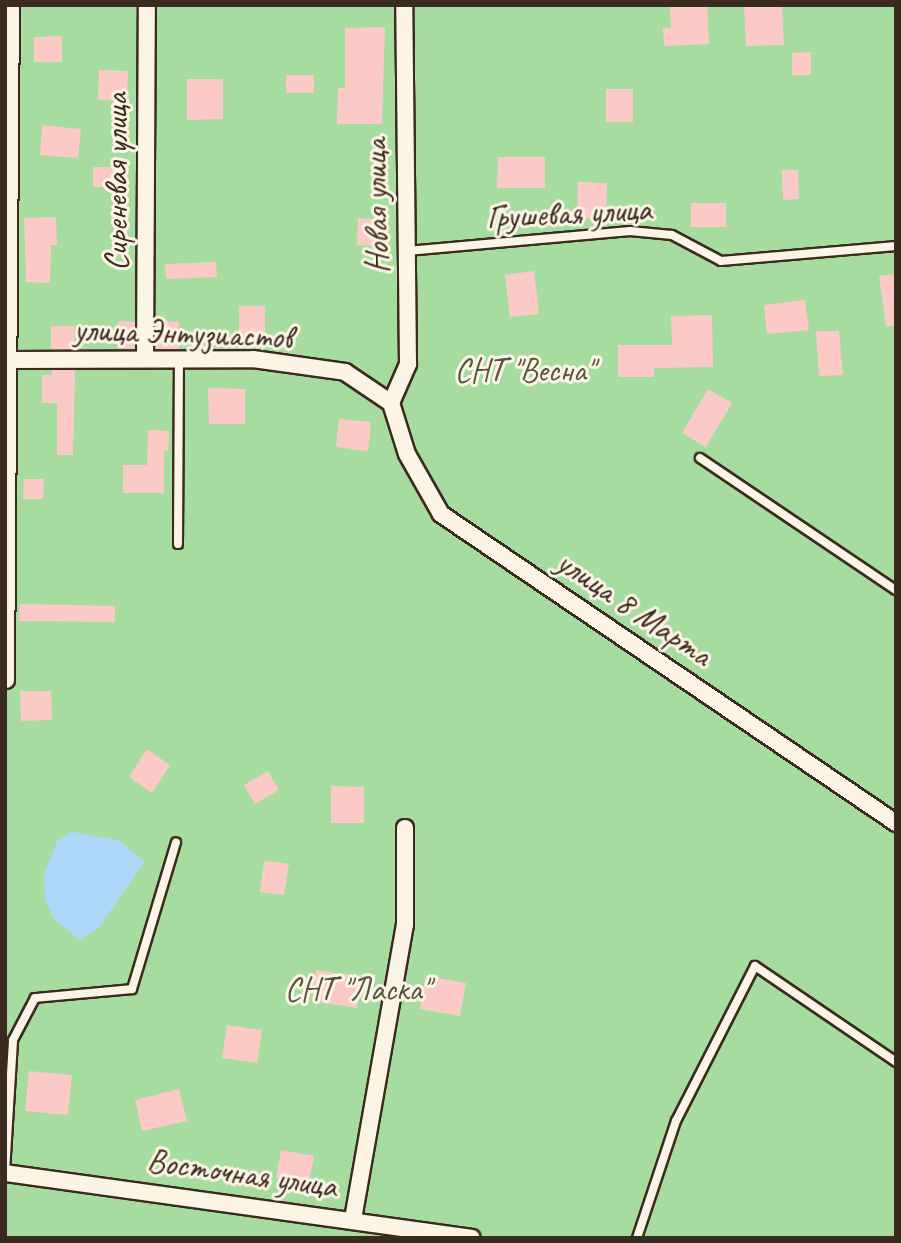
<!DOCTYPE html>
<html>
<head>
<meta charset="utf-8">
<style>
  body { margin:0 }
  #map { position:relative; width:901px; height:1243px; overflow:hidden; background:#fce8dc; font-family:Caveat,sans-serif }
  div>[style] { position:absolute }
  .green>* { inset:0; background:#a6dc9f }
  .water>* { inset:0; background:#acd7f8 }
  .building>* { inset:0; background:#fbcac7 }
  .roads { filter:drop-shadow(2px 0 #3b2a1e) drop-shadow(-2px 0 #3b2a1e) drop-shadow(0 2px #3b2a1e) drop-shadow(0 -2px #3b2a1e) }
  .lane>* { height:8px; margin:-4px; padding:0 4px; transform-origin:4px; border-radius:4px; background:#fcf5e5 }
  .street>* { height:16px; margin:-8px; padding:0 8px; transform-origin:8px; border-radius:8px; background:#fcf5e5 }
  span { translate:-50% -50%; white-space:nowrap; text-align:center; line-height:1.15; -webkit-text-stroke:6px #fcf5e5; paint-order:stroke }
  .street-label { font-size:33px; color:#3b2a1e }
  .park-label { font-size:33px; color:#56563e }
  .frame { position:absolute; inset:0; border:7px solid #3b2a1e; pointer-events:none }
</style>
</head>
<body>
<div id="map">
  <div class="green">
    <div style="clip-path:polygon(5px 5px,896px 5px,896px 1238px,5px 1238px)"></div>
  </div>
  <div class="water">
    <div style="clip-path:polygon(72px 832px,119px 840px,144px 862px,98px 929px,79px 940px,54px 919px,45px 900px,44px 875px,57px 841px)"></div>
  </div>
  <div class="building">
    <div style="clip-path:polygon(707px 5px,709px 44px,664px 46px,663px 28px,671px 28px,670px 6px)"></div>
    <div style="clip-path:polygon(744px 5px,782px 5px,784px 45px,746px 46px)"></div>
    <div style="clip-path:polygon(385px 27px,382px 124px,337px 124px,338px 88px,345px 88px,345px 28px)"></div>
    <div style="clip-path:polygon(62px 36px,62px 62px,34px 62px,34px 37px)"></div>
    <div style="clip-path:polygon(811px 52px,811px 75px,792px 75px,792px 53px)"></div>
    <div style="clip-path:polygon(99px 70px,128px 71px,127px 101px,98px 100px)"></div>
    <div style="clip-path:polygon(286px 75px,314px 75px,314px 93px,286px 93px)"></div>
    <div style="clip-path:polygon(187px 79px,223px 79px,223px 119px,187px 120px)"></div>
    <div style="clip-path:polygon(606px 89px,633px 89px,633px 122px,606px 122px)"></div>
    <div style="clip-path:polygon(42px 125px,81px 129px,78px 158px,40px 155px)"></div>
    <div style="clip-path:polygon(498px 157px,545px 157px,545px 188px,497px 188px)"></div>
    <div style="clip-path:polygon(93px 167px,128px 167px,128px 187px,93px 187px)"></div>
    <div style="clip-path:polygon(782px 170px,798px 170px,799px 199px,783px 200px)"></div>
    <div style="clip-path:polygon(578px 182px,607px 183px,606px 219px,577px 218px)"></div>
    <div style="clip-path:polygon(691px 203px,726px 203px,726px 227px,691px 227px)"></div>
    <div style="clip-path:polygon(56px 217px,57px 245px,51px 245px,50px 283px,26px 282px,24px 218px)"></div>
    <div style="clip-path:polygon(358px 218px,377px 219px,375px 246px,357px 245px)"></div>
    <div style="clip-path:polygon(216px 262px,217px 277px,166px 279px,165px 264px)"></div>
    <div style="clip-path:polygon(534px 271px,539px 314px,510px 317px,505px 275px)"></div>
    <div style="clip-path:polygon(896px 274px,896px 326px,886px 326px,879px 276px)"></div>
    <div style="clip-path:polygon(805px 300px,809px 330px,767px 334px,764px 305px)"></div>
    <div style="clip-path:polygon(239px 306px,265px 306px,265px 338px,239px 338px)"></div>
    <div style="clip-path:polygon(712px 315px,713px 367px,654px 368px,654px 377px,618px 377px,618px 345px,672px 345px,671px 316px)"></div>
    <div style="clip-path:polygon(118px 321px,135px 322px,135px 349px,117px 348px)"></div>
    <div style="clip-path:polygon(160px 321px,179px 322px,179px 349px,156px 349px,156px 323px)"></div>
    <div style="clip-path:polygon(51px 326px,74px 326px,75px 349px,51px 349px)"></div>
    <div style="clip-path:polygon(816px 331px,839px 331px,843px 375px,819px 376px)"></div>
    <div style="clip-path:polygon(52px 370px,75px 370px,73px 455px,57px 455px,57px 403px,42px 403px,42px 375px,52px 375px)"></div>
    <div style="clip-path:polygon(208px 388px,245px 389px,245px 424px,209px 424px)"></div>
    <div style="clip-path:polygon(708px 389px,732px 403px,706px 447px,682px 433px)"></div>
    <div style="clip-path:polygon(339px 419px,371px 422px,368px 451px,336px 447px)"></div>
    <div style="clip-path:polygon(148px 430px,169px 431px,168px 451px,164px 451px,164px 493px,123px 493px,123px 465px,147px 465px)"></div>
    <div style="clip-path:polygon(24px 479px,44px 479px,43px 499px,23px 499px)"></div>
    <div style="clip-path:polygon(20px 604px,115px 606px,115px 622px,19px 621px)"></div>
    <div style="clip-path:polygon(20px 691px,51px 691px,52px 720px,21px 721px)"></div>
    <div style="clip-path:polygon(147px 749px,170px 765px,152px 793px,129px 777px)"></div>
    <div style="clip-path:polygon(268px 771px,279px 790px,255px 804px,244px 785px)"></div>
    <div style="clip-path:polygon(331px 786px,364px 787px,364px 823px,331px 823px)"></div>
    <div style="clip-path:polygon(264px 861px,289px 864px,284px 895px,260px 892px)"></div>
    <div style="clip-path:polygon(316px 970px,362px 977px,357px 1008px,312px 1001px)"></div>
    <div style="clip-path:polygon(426px 976px,466px 983px,460px 1016px,420px 1009px)"></div>
    <div style="clip-path:polygon(227px 1025px,262px 1030px,257px 1063px,222px 1058px)"></div>
    <div style="clip-path:polygon(29px 1071px,72px 1075px,68px 1115px,25px 1111px)"></div>
    <div style="clip-path:polygon(179px 1089px,187px 1121px,142px 1131px,135px 1100px)"></div>
    <div style="clip-path:polygon(281px 1150px,314px 1156px,309px 1184px,276px 1178px)"></div>
  </div>
  <div class="roads">
    <div class="lane">
      <div style="left:407px;top:251px;width:224px;rotate:-5.1deg"></div>
      <div style="left:630px;top:231px;width:42px;rotate:5.4deg"></div>
      <div style="left:672px;top:235px;width:55px;rotate:28deg"></div>
      <div style="left:721px;top:261px;width:176px;rotate:-4.9deg"></div>
      <div style="left:700px;top:458px;width:236px;rotate:34deg"></div>
      <div style="left:178px;top:544px;width:185px;rotate:-89.7deg"></div>
      <div style="left:5px;top:1172px;width:132px;rotate:-86.5deg"></div>
      <div style="left:13px;top:1040px;width:47px;rotate:-62.4deg"></div>
      <div style="left:35px;top:998px;width:97px;rotate:-5.3deg"></div>
      <div style="left:132px;top:989px;width:153px;rotate:-73.3deg"></div>
      <div style="left:637px;top:1238px;width:123px;rotate:-71.6deg"></div>
      <div style="left:676px;top:1121px;width:174px;rotate:-63deg"></div>
      <div style="left:755px;top:966px;width:171px;rotate:34.2deg"></div>
    </div>
    <div class="street">
      <div style="left:145px;top:359px;width:354px;rotate:-89.7deg"></div>
      <div style="left:5px;top:360px;width:248px;rotate:-0.2deg"></div>
      <div style="left:253px;top:359px;width:93px;rotate:8deg"></div>
      <div style="left:345px;top:372px;width:55px;rotate:34deg"></div>
      <div style="left:391px;top:403px;width:53px;rotate:72.6deg"></div>
      <div style="left:407px;top:454px;width:69px;rotate:60.5deg"></div>
      <div style="left:441px;top:514px;width:550px;rotate:34.18deg"></div>
      <div style="left:391px;top:403px;width:43px;rotate:-66.4deg"></div>
      <div style="left:408px;top:364px;width:359px;rotate:-90.6deg"></div>
      <div style="left:6px;top:680px;width:675px;rotate:-89.58deg"></div>
      <div style="left:5px;top:1173px;width:471px;rotate:7.9deg"></div>
      <div style="left:353px;top:1219px;width:299px;rotate:-80deg"></div>
      <div style="left:405px;top:925px;width:97px;rotate:-90deg"></div>
    </div>
  </div>
  <div class="street-label">
    <span style="left:117px;top:182px;rotate:-90deg">Сиреневая улица</span>
    <span style="left:377px;top:206px;rotate:-91deg">Новая улица</span>
    <span style="left:569px;top:214px;rotate:-3deg">Грушевая улица</span>
    <span style="left:183px;top:334px;rotate:2deg">улица Энтузиастов</span>
    <span style="left:634px;top:609px;rotate:34deg">улица 8 Марта</span>
    <span style="left:242px;top:1174px;rotate:8deg">Восточная улица</span>
  </div>
  <div class="park-label">
    <span style="left:524px;top:371px">СНТ "Весна"</span>
    <span style="left:357px;top:990px">СНТ "Ласка"</span>
  </div>
  <div class="frame"></div>
</div>
</body>
</html>
